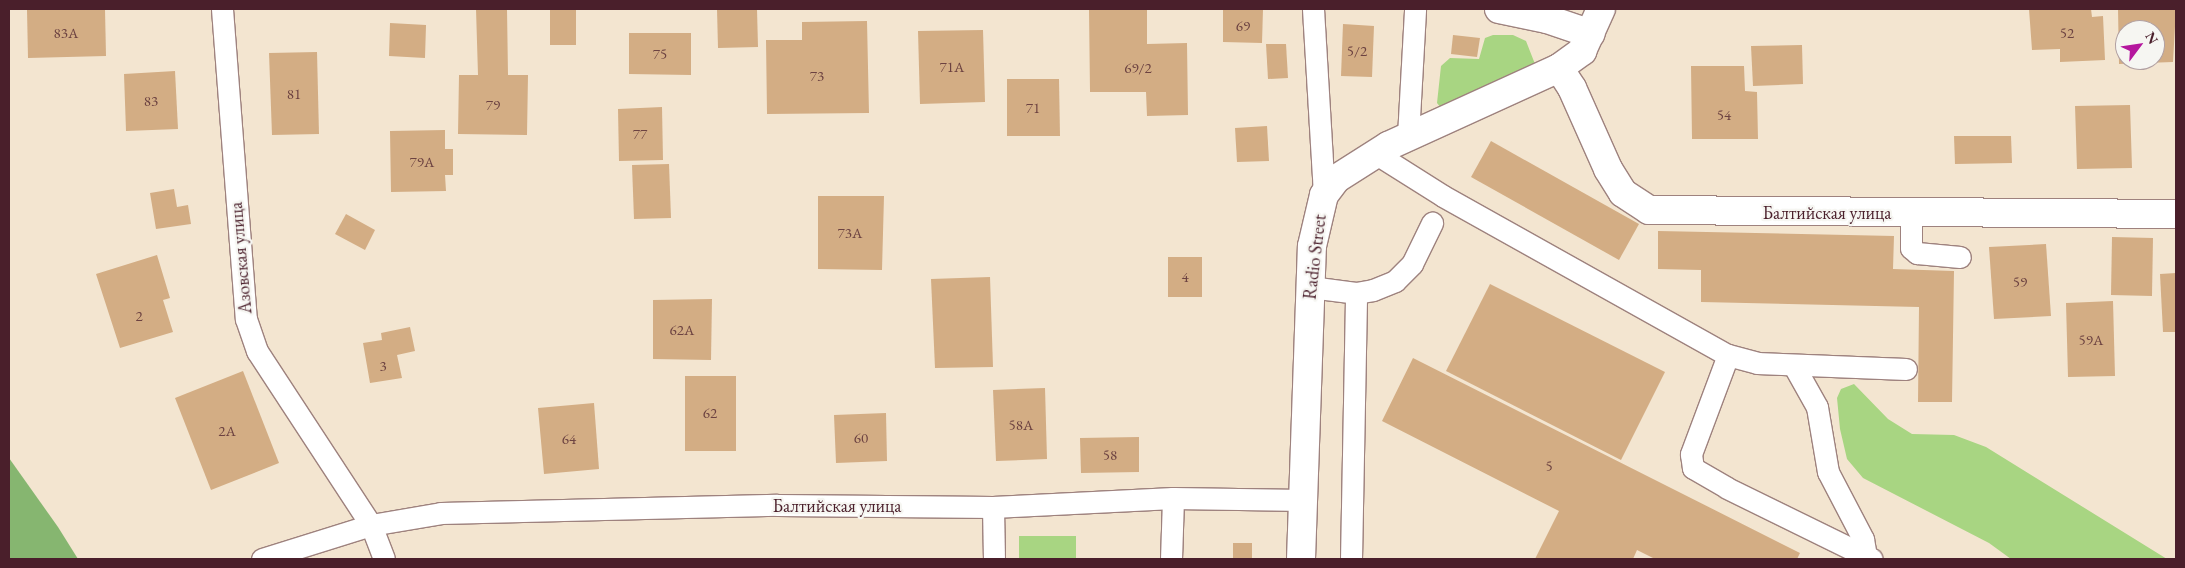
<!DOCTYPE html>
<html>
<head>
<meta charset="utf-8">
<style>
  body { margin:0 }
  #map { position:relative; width:2185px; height:568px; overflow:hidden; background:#f3e5d0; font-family:"EB Garamond",serif }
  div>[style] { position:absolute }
  .green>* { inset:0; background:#a8d582 }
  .forest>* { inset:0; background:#86b670 }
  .building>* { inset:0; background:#d3ad84 }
  .roads { filter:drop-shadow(1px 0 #9e827e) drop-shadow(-1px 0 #9e827e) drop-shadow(0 1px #9e827e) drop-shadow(0 -1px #9e827e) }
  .service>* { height:21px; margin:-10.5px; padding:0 10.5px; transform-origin:10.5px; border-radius:10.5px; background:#fff }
  .minor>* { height:28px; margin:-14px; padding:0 14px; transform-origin:14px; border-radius:14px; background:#fff }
  .secondary>* { height:28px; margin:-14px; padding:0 14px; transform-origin:14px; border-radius:14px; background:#fff }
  span { translate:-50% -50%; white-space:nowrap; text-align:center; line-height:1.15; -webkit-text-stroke:4.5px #f6f6f2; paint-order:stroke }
  .number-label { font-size:15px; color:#6c4241 }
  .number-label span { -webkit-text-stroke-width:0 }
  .street-label { font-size:18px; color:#4a1f2b }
  .frame { position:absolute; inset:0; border:10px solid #4a1f2b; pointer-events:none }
  .north { position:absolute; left:2115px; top:20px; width:50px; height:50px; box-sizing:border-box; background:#f6f6f2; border:1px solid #b1a0a2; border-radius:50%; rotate:59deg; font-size:14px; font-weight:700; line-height:20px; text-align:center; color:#4a1f2b }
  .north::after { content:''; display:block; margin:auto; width:18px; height:22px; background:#b5179e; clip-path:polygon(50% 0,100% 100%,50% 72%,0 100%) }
</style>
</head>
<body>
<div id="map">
  <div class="green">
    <div style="clip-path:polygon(1493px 35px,1513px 35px,1526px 41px,1535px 64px,1441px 108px,1437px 103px,1441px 66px,1450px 58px,1479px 59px,1485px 38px)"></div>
    <div style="clip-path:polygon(1854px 384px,1888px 419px,1912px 434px,1954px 435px,1986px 447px,2167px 559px,2011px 559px,1989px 543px,1863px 478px,1847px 459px,1840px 429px,1837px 398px,1841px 389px)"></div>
    <div style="clip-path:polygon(1019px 536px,1076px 536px,1076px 559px,1019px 559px)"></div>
  </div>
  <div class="forest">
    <div style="clip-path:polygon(9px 458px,58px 527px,78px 559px,9px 559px)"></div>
  </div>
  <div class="building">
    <div style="clip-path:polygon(105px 9px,106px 56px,28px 58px,27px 10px)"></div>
    <div style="clip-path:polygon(476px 9px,507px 9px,508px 75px,528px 75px,527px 135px,458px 134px,459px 75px,478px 75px)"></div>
    <div style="clip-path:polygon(550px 9px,576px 9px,576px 45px,550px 45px)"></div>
    <div style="clip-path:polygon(717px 9px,757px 9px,758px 47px,718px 48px)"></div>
    <div style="clip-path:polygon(1089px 9px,1147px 9px,1147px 44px,1187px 43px,1188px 115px,1147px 116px,1146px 92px,1090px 92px)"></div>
    <div style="clip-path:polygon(1223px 9px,1263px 9px,1262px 43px,1223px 42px)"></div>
    <div style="clip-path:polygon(2029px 9px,2091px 9px,2092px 17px,2103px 16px,2105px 60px,2060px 62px,2060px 49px,2032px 50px)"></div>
    <div style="clip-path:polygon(evenodd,2118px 9px,2176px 9px,2173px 62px,2119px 64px,2118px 9px,2125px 30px,2155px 30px,2155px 60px,2125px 60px,2125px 30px)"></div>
    <div style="clip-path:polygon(867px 21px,869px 113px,767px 114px,766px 40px,802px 40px,802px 22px)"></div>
    <div style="clip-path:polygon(390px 23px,426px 25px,425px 58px,389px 56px)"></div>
    <div style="clip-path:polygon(1343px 24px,1374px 26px,1372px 77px,1341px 76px)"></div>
    <div style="clip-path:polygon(983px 30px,985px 102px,920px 104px,918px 31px)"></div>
    <div style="clip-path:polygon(629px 33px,691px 33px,691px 75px,629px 74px)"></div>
    <div style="clip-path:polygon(1453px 35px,1480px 38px,1477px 57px,1451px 54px)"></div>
    <div style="clip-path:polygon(1266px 44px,1286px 44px,1288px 78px,1268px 79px)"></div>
    <div style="clip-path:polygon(1802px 45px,1803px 84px,1753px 86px,1751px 46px)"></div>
    <div style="clip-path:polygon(317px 52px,319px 134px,272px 135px,269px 53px)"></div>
    <div style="clip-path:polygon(1691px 66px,1744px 66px,1745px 91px,1757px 92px,1758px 139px,1692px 139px)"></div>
    <div style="clip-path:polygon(175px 71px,178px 129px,126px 131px,124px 74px)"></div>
    <div style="clip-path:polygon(1007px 79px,1059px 79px,1060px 136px,1007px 136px)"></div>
    <div style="clip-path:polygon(2130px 105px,2132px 168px,2077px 169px,2075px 106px)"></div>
    <div style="clip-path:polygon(662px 107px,663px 160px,619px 161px,618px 109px)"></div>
    <div style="clip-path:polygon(1267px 126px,1269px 161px,1237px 162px,1235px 128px)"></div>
    <div style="clip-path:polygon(445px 130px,445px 149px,453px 149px,453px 175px,445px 175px,446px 191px,391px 192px,390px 131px)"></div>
    <div style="clip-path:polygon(1954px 136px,2011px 136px,2012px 163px,1955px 164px)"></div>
    <div style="clip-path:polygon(1491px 141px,1639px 224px,1619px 260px,1471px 177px)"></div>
    <div style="clip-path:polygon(669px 164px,671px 218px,634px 219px,632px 165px)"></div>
    <div style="clip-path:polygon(174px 189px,177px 207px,188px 205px,191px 224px,156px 229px,150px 193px)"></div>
    <div style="clip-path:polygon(818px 196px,884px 196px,882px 270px,818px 269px)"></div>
    <div style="clip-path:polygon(346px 214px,375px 230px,365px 250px,335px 234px)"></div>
    <div style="clip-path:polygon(1658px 231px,1894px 236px,1893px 269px,1954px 271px,1952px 402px,1918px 402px,1919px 307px,1701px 302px,1701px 270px,1658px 269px)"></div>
    <div style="clip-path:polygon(2112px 237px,2153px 238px,2152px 296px,2111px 295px)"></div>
    <div style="clip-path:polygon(2046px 244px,2051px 316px,1994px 319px,1989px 247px)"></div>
    <div style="clip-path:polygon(157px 255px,170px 298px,163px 300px,173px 332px,120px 348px,96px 274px)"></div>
    <div style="clip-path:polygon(1168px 257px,1202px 257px,1202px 297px,1168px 297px)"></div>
    <div style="clip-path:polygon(2176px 273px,2176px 332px,2163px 332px,2160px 274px)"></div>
    <div style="clip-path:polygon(990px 277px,993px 367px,935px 368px,931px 279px)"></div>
    <div style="clip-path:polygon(1490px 284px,1665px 372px,1621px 460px,1446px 371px)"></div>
    <div style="clip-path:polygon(712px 299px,711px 360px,653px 359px,653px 300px)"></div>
    <div style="clip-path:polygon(2113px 301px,2115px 376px,2068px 377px,2066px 303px)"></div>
    <div style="clip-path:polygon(410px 327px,415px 351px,397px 355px,402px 378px,370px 383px,363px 343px,382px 340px,381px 333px)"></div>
    <div style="clip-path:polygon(1413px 358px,1800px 553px,1797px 559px,1655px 559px,1637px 550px,1633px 559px,1535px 559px,1559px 511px,1382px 421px)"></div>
    <div style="clip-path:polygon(243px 371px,279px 463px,211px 490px,175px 398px)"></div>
    <div style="clip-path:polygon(685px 376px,736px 376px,736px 451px,685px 451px)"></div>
    <div style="clip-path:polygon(1045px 388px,1047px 459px,996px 461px,993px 390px)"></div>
    <div style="clip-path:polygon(594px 403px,599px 469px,544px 474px,538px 408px)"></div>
    <div style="clip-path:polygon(886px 413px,887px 461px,836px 463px,834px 415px)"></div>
    <div style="clip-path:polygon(1139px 437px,1139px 472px,1081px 473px,1080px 438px)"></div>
    <div style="clip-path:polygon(1233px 543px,1252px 543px,1252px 559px,1233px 559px)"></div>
  </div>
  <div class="roads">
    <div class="service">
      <div style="left:222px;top:9px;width:311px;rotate:85.6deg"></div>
      <div style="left:246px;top:319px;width:34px;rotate:71deg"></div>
      <div style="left:257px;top:351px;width:208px;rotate:56.8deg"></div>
      <div style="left:371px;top:525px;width:36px;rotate:69deg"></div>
      <div style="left:1313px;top:9px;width:186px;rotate:86.6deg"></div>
      <div style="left:1408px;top:136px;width:127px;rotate:-86.8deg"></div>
      <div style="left:1375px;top:153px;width:80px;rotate:32.3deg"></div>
      <div style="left:1443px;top:196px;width:326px;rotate:29.2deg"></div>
      <div style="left:1728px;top:355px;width:30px;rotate:15deg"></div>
      <div style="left:1757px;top:363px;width:149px;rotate:2.3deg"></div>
      <div style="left:1911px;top:213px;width:35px;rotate:90deg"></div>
      <div style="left:1911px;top:248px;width:8px;rotate:40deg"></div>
      <div style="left:1917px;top:253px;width:43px;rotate:5.3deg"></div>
      <div style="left:1310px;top:287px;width:46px;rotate:7.4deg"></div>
      <div style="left:1356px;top:293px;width:17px;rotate:-10deg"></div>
      <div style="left:1373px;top:290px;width:24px;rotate:-22deg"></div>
      <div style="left:1395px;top:281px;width:24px;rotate:-45deg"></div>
      <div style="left:1412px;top:264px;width:46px;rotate:-64deg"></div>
      <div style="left:1728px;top:355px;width:106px;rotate:110.5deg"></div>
      <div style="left:1691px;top:454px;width:14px;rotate:82deg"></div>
      <div style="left:1693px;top:468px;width:39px;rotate:30deg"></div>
      <div style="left:1727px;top:488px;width:161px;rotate:26.1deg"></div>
      <div style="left:1794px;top:366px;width:47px;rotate:60.7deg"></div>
      <div style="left:1817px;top:407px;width:66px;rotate:80.4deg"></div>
      <div style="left:1828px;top:472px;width:76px;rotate:62.4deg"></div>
      <div style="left:1863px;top:539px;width:17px;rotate:80deg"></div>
      <div style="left:993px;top:507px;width:52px;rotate:88.9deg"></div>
      <div style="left:262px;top:559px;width:114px;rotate:-17.3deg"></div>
      <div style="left:371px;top:525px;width:71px;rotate:-9.7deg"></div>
      <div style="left:441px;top:513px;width:336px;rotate:-1.4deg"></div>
      <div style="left:777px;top:505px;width:216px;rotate:0.5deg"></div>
      <div style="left:993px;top:507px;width:180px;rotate:-2.9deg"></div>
      <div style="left:1173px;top:498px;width:131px;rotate:0.9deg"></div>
      <div style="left:1171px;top:559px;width:61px;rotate:-88.1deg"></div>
      <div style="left:1351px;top:559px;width:266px;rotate:-88.9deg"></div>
    </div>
    <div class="minor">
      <div style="left:1499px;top:9px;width:49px;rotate:11.8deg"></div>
      <div style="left:1547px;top:19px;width:46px;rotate:18.8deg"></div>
      <div style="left:1559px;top:68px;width:24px;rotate:57deg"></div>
      <div style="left:1572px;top:88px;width:89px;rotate:66deg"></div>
      <div style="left:1608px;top:169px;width:28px;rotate:58deg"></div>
      <div style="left:1623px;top:193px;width:31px;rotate:33deg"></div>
      <div style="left:1649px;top:210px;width:527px;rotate:0.43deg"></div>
    </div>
    <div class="secondary">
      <div style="left:1301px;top:559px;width:313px;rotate:-88deg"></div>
      <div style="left:1312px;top:246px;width:52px;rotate:-76.8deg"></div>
      <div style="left:1324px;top:195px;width:20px;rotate:-53deg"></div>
      <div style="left:1336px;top:179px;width:62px;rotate:-32.4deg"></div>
      <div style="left:1388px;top:146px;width:188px;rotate:-24.5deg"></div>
      <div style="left:1559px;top:68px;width:29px;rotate:-36deg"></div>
      <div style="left:1582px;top:51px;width:46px;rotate:-65.7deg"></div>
    </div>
  </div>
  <div class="number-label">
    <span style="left:1243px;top:26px">69</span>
    <span style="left:66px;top:33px">83А</span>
    <span style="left:2067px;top:33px">52</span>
    <span style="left:1357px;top:51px">5/2</span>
    <span style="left:660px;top:54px">75</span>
    <span style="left:952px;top:67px">71А</span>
    <span style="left:1138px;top:68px">69/2</span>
    <span style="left:817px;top:76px">73</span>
    <span style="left:294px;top:94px">81</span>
    <span style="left:151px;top:101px">83</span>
    <span style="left:493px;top:105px">79</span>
    <span style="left:1033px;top:108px">71</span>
    <span style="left:1724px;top:115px">54</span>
    <span style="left:640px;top:134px">77</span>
    <span style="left:422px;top:162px">79А</span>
    <span style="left:850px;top:233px">73А</span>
    <span style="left:1185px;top:277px">4</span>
    <span style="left:2020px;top:282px">59</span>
    <span style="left:139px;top:316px">2</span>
    <span style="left:682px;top:330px">62А</span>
    <span style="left:2091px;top:340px">59А</span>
    <span style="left:383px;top:366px">3</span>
    <span style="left:710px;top:413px">62</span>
    <span style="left:1021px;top:425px">58А</span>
    <span style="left:227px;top:431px">2А</span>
    <span style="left:861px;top:438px">60</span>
    <span style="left:569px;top:439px">64</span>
    <span style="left:1110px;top:455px">58</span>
    <span style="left:1549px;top:466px">5</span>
  </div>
  <div class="street-label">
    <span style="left:1827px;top:213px">Балтийская улица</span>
    <span style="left:1315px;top:257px;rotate:-83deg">Radio Street</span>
    <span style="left:241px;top:258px;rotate:-95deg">Азовская улица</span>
    <span style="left:837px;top:506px">Балтийская улица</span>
  </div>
  <div class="frame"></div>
  <div class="north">N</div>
</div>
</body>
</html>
